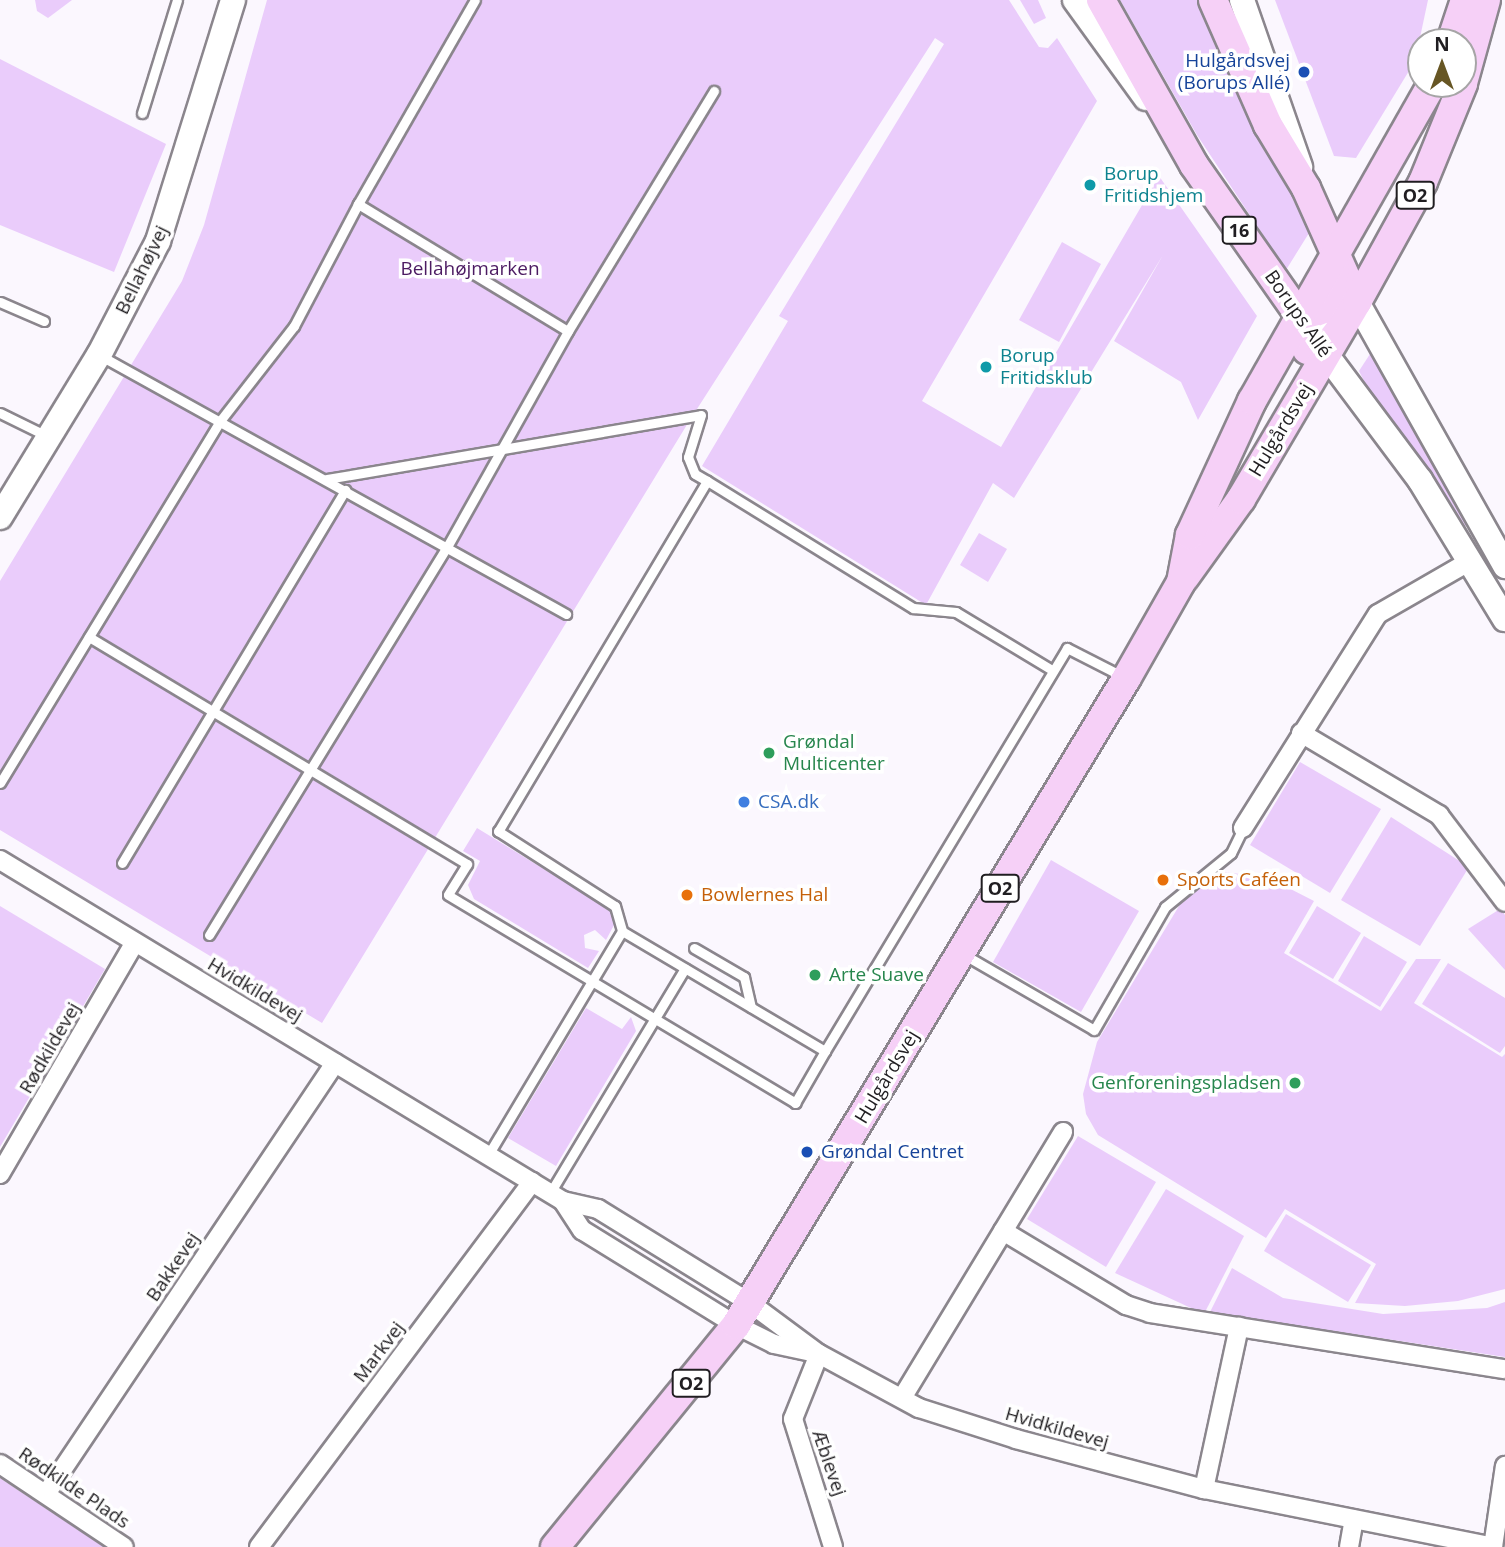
<!DOCTYPE html>
<html>
<head>
<meta charset="utf-8">
<style>
  body { margin:0 }
  #map { position:relative; width:1505px; height:1547px; overflow:hidden; background:#fbf7fe; font-family:"Open Sans",sans-serif }
  div>[style] { position:absolute }
  .green>* { inset:0; background:#eaccfb }
  .roads { filter:drop-shadow(2px 0 #8b868d) drop-shadow(-2px 0 #8b868d) drop-shadow(0 2px #8b868d) drop-shadow(0 -2px #8b868d) }
  .lane>* { height:9px; margin:-4.5px; padding:0 4.5px; transform-origin:4.5px; border-radius:4.5px; background:#fff }
  .street>* { height:18px; margin:-9px; padding:0 9px; transform-origin:9px; border-radius:9px; background:#fff }
  .secondary>* { height:24px; margin:-12px; padding:0 12px; transform-origin:12px; border-radius:12px; background:#fff }
  .primary>* { height:28px; margin:-14px; padding:0 14px; transform-origin:14px; border-radius:14px; background:#f6d0f7 }
  .dots>* { width:19px; height:19px; translate:-50% -50%; box-sizing:border-box; border:4px solid #fff; border-radius:50% }
  span { translate:-50% -50%; white-space:nowrap; text-align:center; line-height:1.15; -webkit-text-stroke:7px #fff; paint-order:stroke }
  .shield-label span { padding:2px 5px; background:#fff; border:2px solid; border-radius:5px; -webkit-text-stroke-width:0 }
  .shield-label { font-size:18px; color:#201e21; font-weight:700 }
  .transit-label { font-size:19px; color:#164399 }
  .right { translate:-100% -50%; text-align:right }
  .left { translate:0 -50%; text-align:left }
  .culture-label { font-size:19px; color:#0d838f }
  .park-label { font-size:19px; color:#4c1b62 }
  .street-label { font-size:19px; color:#201e21 }
  .leisure-label { font-size:19px; color:#27864d }
  .shop-label { font-size:19px; color:#366cbe }
  .food-label { font-size:19px; color:#c56008 }
  .north { position:absolute; left:1407px; top:28px; width:70px; height:70px; box-sizing:border-box; background:#fff; border:2px solid #a6a5a6; border-radius:50%; rotate:0deg; font-size:19px; font-weight:700; line-height:28px; text-align:center; color:#201e21 }
  .north::after { content:''; display:block; margin:auto; width:24px; height:32px; background:#675624; clip-path:polygon(50% 0,100% 100%,50% 72%,0 100%) }
</style>
</head>
<body>
<div id="map">
  <div class="green">
    <div style="clip-path:polygon(35px 0,72px 0,48px 18px,37px 11px)"></div>
    <div style="clip-path:polygon(267px 0,1009px 0,1039px 47px,1048px 48px,1057px 38px,1097px 101px,922px 401px,1001px 447px,1159px 176px,1257px 316px,1198px 420px,1181px 382px,1114px 341px,1163px 255px,1014px 498px,993px 483px,926px 605px,702px 466px,788px 321px,779px 316px,944px 44px,935px 38px,688px 423px,322px 1023px,0 830px,0 581px,182px 281px,204px 225px)"></div>
    <div style="clip-path:polygon(1020px 0,1038px 0,1046px 18px,1034px 24px)"></div>
    <div style="clip-path:polygon(1120px 0,1234px 0,1270px 150px,1309px 233px,1286px 270px,1197px 135px)"></div>
    <div style="clip-path:polygon(1275px 0,1428px 0,1415px 61px,1356px 158px,1334px 156px)"></div>
    <div style="clip-path:polygon(0 59px,166px 144px,114px 272px,0 225px)"></div>
    <div style="clip-path:polygon(1062px 242px,1101px 264px,1059px 342px,1019px 320px)"></div>
    <div style="clip-path:polygon(1370px 354px,1467px 525px,1464px 527px,1366px 385px,1359px 371px)"></div>
    <div style="clip-path:polygon(979px 533px,1007px 549px,988px 582px,960px 565px)"></div>
    <div style="clip-path:polygon(1300px 762px,1381px 809px,1330px 893px,1250px 845px)"></div>
    <div style="clip-path:polygon(1391px 817px,1469px 867px,1420px 946px,1341px 900px)"></div>
    <div style="clip-path:polygon(477px 828px,610px 910px,614px 925px,606px 940px,595px 930px,584px 935px,585px 948px,599px 951px,588px 968px,474px 899px,468px 885px,480px 861px,463px 851px)"></div>
    <div style="clip-path:polygon(1051px 860px,1139px 911px,1081px 1012px,993px 962px)"></div>
    <div style="clip-path:polygon(1225px 872px,1269px 878px,1314px 901px,1284px 953px,1381px 1011px,1416px 959px,1441px 959px,1414px 1003px,1502px 1057px,1505px 1054px,1505px 1289px,1458px 1301px,1405px 1306px,1355px 1303px,1376px 1264px,1285px 1209px,1266px 1238px,1098px 1135px,1086px 1114px,1083px 1094px,1097px 1042px,1182px 901px,1205px 880px)"></div>
    <div style="clip-path:polygon(0 906px,105px 969px,0 1147px)"></div>
    <div style="clip-path:polygon(1317px 906px,1361px 933px,1333px 979px,1289px 953px)"></div>
    <div style="clip-path:polygon(1500px 909px,1505px 915px,1505px 970px,1468px 929px)"></div>
    <div style="clip-path:polygon(1364px 936px,1407px 962px,1380px 1007px,1338px 981px)"></div>
    <div style="clip-path:polygon(1448px 963px,1505px 998px,1505px 1046px,1500px 1053px,1422px 1004px)"></div>
    <div style="clip-path:polygon(586px 1008px,622px 1029px,631px 1017px,636px 1031px,556px 1166px,508px 1138px)"></div>
    <div style="clip-path:polygon(1078px 1136px,1156px 1182px,1106px 1267px,1027px 1219px)"></div>
    <div style="clip-path:polygon(1166px 1189px,1244px 1236px,1204px 1314px,1115px 1273px)"></div>
    <div style="clip-path:polygon(1286px 1214px,1371px 1265px,1348px 1302px,1264px 1251px)"></div>
    <div style="clip-path:polygon(1232px 1268px,1283px 1298px,1383px 1314px,1487px 1308px,1505px 1302px,1505px 1357px,1210px 1312px)"></div>
    <div style="clip-path:polygon(0 1478px,104px 1547px,0 1547px)"></div>
  </div>
  <div class="roads">
    <div class="lane">
      <div style="left:142px;top:113px;width:118px;rotate:-72.8deg"></div>
      <div style="left:358px;top:204px;width:245px;rotate:31.2deg"></div>
      <div style="left:0;top:302px;width:48px;rotate:23.4deg"></div>
      <div style="left:101px;top:356px;width:532px;rotate:29.02deg"></div>
      <div style="left:0;top:413px;width:55px;rotate:26.1deg"></div>
      <div style="left:327px;top:479px;width:379px;rotate:-9.7deg"></div>
      <div style="left:701px;top:415px;width:44px;rotate:107.2deg"></div>
      <div style="left:688px;top:457px;width:18px;rotate:68deg"></div>
      <div style="left:695px;top:474px;width:14px;rotate:30deg"></div>
      <div style="left:89px;top:637px;width:441px;rotate:31deg"></div>
      <div style="left:467px;top:864px;width:36px;rotate:122deg"></div>
      <div style="left:448px;top:895px;width:405px;rotate:30.9deg"></div>
      <div style="left:795px;top:1103px;width:60px;rotate:-60deg"></div>
      <div style="left:1052px;top:670px;width:112px;rotate:-148.9deg"></div>
      <div style="left:956px;top:612px;width:43px;rotate:-174.7deg"></div>
      <div style="left:913px;top:608px;width:242px;rotate:-148.3deg"></div>
      <div style="left:707px;top:481px;width:408px;rotate:120.8deg"></div>
      <div style="left:498px;top:831px;width:139px;rotate:32.7deg"></div>
      <div style="left:615px;top:906px;width:26px;rotate:74deg"></div>
      <div style="left:622px;top:931px;width:236px;rotate:30.6deg"></div>
      <div style="left:825px;top:1051px;width:470px;rotate:-59deg"></div>
      <div style="left:1067px;top:648px;width:62px;rotate:27deg"></div>
      <div style="left:0;top:783px;width:424px;rotate:-58.7deg"></div>
      <div style="left:220px;top:421px;width:120px;rotate:-52.1deg"></div>
      <div style="left:294px;top:326px;width:138px;rotate:-62.3deg"></div>
      <div style="left:358px;top:204px;width:235px;rotate:-60.2deg"></div>
      <div style="left:122px;top:863px;width:435px;rotate:-59.1deg"></div>
      <div style="left:209px;top:935px;width:457px;rotate:-58.5deg"></div>
      <div style="left:448px;top:545px;width:245px;rotate:-60.7deg"></div>
      <div style="left:568px;top:331px;width:281px;rotate:-58.7deg"></div>
      <div style="left:694px;top:948px;width:58px;rotate:30.1deg"></div>
      <div style="left:744px;top:977px;width:31px;rotate:77deg"></div>
      <div style="left:963px;top:954px;width:151px;rotate:30.1deg"></div>
      <div style="left:1094px;top:1030px;width:142px;rotate:-60deg"></div>
      <div style="left:1165px;top:907px;width:85px;rotate:-39.3deg"></div>
      <div style="left:1231px;top:853px;width:28px;rotate:-64deg"></div>
      <div style="left:488px;top:1155px;width:261px;rotate:-59.1deg"></div>
      <div style="left:550px;top:1193px;width:262px;rotate:-59deg"></div>
    </div>
    <div class="street">
      <div style="left:1301px;top:733px;width:161px;rotate:30.7deg"></div>
      <div style="left:1439px;top:815px;width:109px;rotate:52.8deg"></div>
      <div style="left:1243px;top:828px;width:253px;rotate:-57.8deg"></div>
      <div style="left:1378px;top:614px;width:106px;rotate:-29.9deg"></div>
      <div style="left:0;top:860px;width:658px;rotate:31.2deg"></div>
      <div style="left:563px;top:1201px;width:36px;rotate:13deg"></div>
      <div style="left:598px;top:1209px;width:179px;rotate:31.7deg"></div>
      <div style="left:750px;top:1303px;width:86px;rotate:36.5deg"></div>
      <div style="left:819px;top:1354px;width:114px;rotate:28.4deg"></div>
      <div style="left:919px;top:1408px;width:102px;rotate:17.7deg"></div>
      <div style="left:1016px;top:1439px;width:195px;rotate:14.9deg"></div>
      <div style="left:1204px;top:1489px;width:295px;rotate:11.3deg"></div>
      <div style="left:0;top:1174px;width:268px;rotate:-59.8deg"></div>
      <div style="left:563px;top:1201px;width:35px;rotate:57deg"></div>
      <div style="left:582px;top:1230px;width:181px;rotate:31.7deg"></div>
      <div style="left:736px;top:1325px;width:42px;rotate:26.6deg"></div>
      <div style="left:774px;top:1344px;width:43px;rotate:12.1deg"></div>
      <div style="left:1003px;top:1231px;width:144px;rotate:31deg"></div>
      <div style="left:1126px;top:1305px;width:25px;rotate:18deg"></div>
      <div style="left:1150px;top:1313px;width:359px;rotate:9deg"></div>
      <div style="left:819px;top:1354px;width:70px;rotate:111.8deg"></div>
      <div style="left:793px;top:1419px;width:134px;rotate:72.6deg"></div>
      <div style="left:902px;top:1398px;width:311px;rotate:-58.8deg"></div>
      <div style="left:0;top:1464px;width:149px;rotate:33.8deg"></div>
      <div style="left:1204px;top:1489px;width:166px;rotate:-77.8deg"></div>
      <div style="left:46px;top:1494px;width:519px;rotate:-56.16deg"></div>
      <div style="left:259px;top:1547px;width:456px;rotate:-53.2deg"></div>
      <div style="left:1349px;top:1547px;width:28px;rotate:-80deg"></div>
      <div style="left:1493px;top:1547px;width:82px;rotate:-81.6deg"></div>
    </div>
    <div class="secondary">
      <div style="left:1075px;top:0;width:121px;rotate:54.1deg"></div>
      <div style="left:1242px;top:0;width:177px;rotate:70.8deg"></div>
      <div style="left:1357px;top:302px;width:303px;rotate:60.7deg"></div>
      <div style="left:1325px;top:353px;width:159px;rotate:53.2deg"></div>
      <div style="left:1420px;top:480px;width:163px;rotate:58.6deg"></div>
      <div style="left:0;top:517px;width:190px;rotate:-58.6deg"></div>
      <div style="left:99px;top:355px;width:128px;rotate:-62.6deg"></div>
      <div style="left:158px;top:241px;width:252px;rotate:-72.7deg"></div>
    </div>
    <div class="primary">
      <div style="left:1101px;top:0;width:189px;rotate:60.6deg"></div>
      <div style="left:1194px;top:165px;width:200px;rotate:55deg"></div>
      <div style="left:1213px;top:0;width:137px;rotate:66.3deg"></div>
      <div style="left:1268px;top:125px;width:74px;rotate:58.9deg"></div>
      <div style="left:1306px;top:188px;width:125px;rotate:65.9deg"></div>
      <div style="left:1451px;top:42px;width:44px;rotate:-71.6deg"></div>
      <div style="left:1463px;top:83px;width:86px;rotate:-74.5deg"></div>
      <div style="left:1307px;top:350px;width:47px;rotate:-63.4deg"></div>
      <div style="left:1328px;top:308px;width:42px;rotate:-80.3deg"></div>
      <div style="left:1185px;top:577px;width:96px;rotate:-54.3deg"></div>
      <div style="left:1241px;top:499px;width:229px;rotate:-59.5deg"></div>
      <div style="left:1357px;top:302px;width:137px;rotate:-61.2deg"></div>
      <div style="left:1423px;top:182px;width:106px;rotate:-67.8deg"></div>
      <div style="left:555px;top:1547px;width:286px;rotate:-50.8deg"></div>
      <div style="left:736px;top:1325px;width:755px;rotate:-58.88deg"></div>
      <div style="left:1126px;top:679px;width:112px;rotate:-60.4deg"></div>
      <div style="left:1181px;top:582px;width:48px;rotate:-79.2deg"></div>
      <div style="left:1190px;top:535px;width:148px;rotate:-65.2deg"></div>
      <div style="left:1252px;top:401px;width:365px;rotate:-60.4deg"></div>
    </div>
  </div>
  <div class="dots">
    <div style="left:1304px;top:72px;background:#1a4fb4"></div>
    <div style="left:1090px;top:185px;background:#0f9aa8"></div>
    <div style="left:986px;top:367px;background:#0f9aa8"></div>
    <div style="left:769px;top:753px;background:#2e9e5b"></div>
    <div style="left:744px;top:802px;background:#3f7fe0"></div>
    <div style="left:1163px;top:880px;background:#e8710a"></div>
    <div style="left:687px;top:895px;background:#e8710a"></div>
    <div style="left:815px;top:975px;background:#2e9e5b"></div>
    <div style="left:1295px;top:1083px;background:#2e9e5b"></div>
    <div style="left:807px;top:1152px;background:#1a4fb4"></div>
  </div>
  <div class="shield-label">
    <span style="left:1415px;top:195px">O2</span>
    <span style="left:1239px;top:230px">16</span>
    <span style="left:1000px;top:888px">O2</span>
    <span style="left:691px;top:1383px">O2</span>
  </div>
  <div class="transit-label">
    <span class="right" style="left:1290px;top:72px">Hulgårdsvej<br>(Borups Allé)</span>
    <span class="left" style="left:821px;top:1152px">Grøndal Centret</span>
  </div>
  <div class="culture-label">
    <span class="left" style="left:1104px;top:185px">Borup<br>Fritidshjem</span>
    <span class="left" style="left:1000px;top:367px">Borup<br>Fritidsklub</span>
  </div>
  <div class="park-label">
    <span style="left:470px;top:269px">Bellahøjmarken</span>
  </div>
  <div class="street-label">
    <span style="left:142px;top:270px;rotate:-64deg">Bellahøjvej</span>
    <span style="left:1298px;top:314px;rotate:55deg">Borups Allé</span>
    <span style="left:1281px;top:430px;rotate:-59deg">Hulgårdsvej</span>
    <span style="left:255px;top:990px;rotate:31deg">Hvidkildevej</span>
    <span style="left:50px;top:1048px;rotate:-60deg">Rødkildevej</span>
    <span style="left:887px;top:1077px;rotate:-59deg">Hulgårdsvej</span>
    <span style="left:173px;top:1267px;rotate:-56deg">Bakkevej</span>
    <span style="left:379px;top:1352px;rotate:-53deg">Markvej</span>
    <span style="left:1057px;top:1428px;rotate:16deg">Hvidkildevej</span>
    <span style="left:829px;top:1463px;rotate:71deg">Æblevej</span>
    <span style="left:74px;top:1488px;rotate:34deg">Rødkilde Plads</span>
  </div>
  <div class="leisure-label">
    <span class="left" style="left:783px;top:753px">Grøndal<br>Multicenter</span>
    <span class="left" style="left:829px;top:975px">Arte Suave</span>
    <span class="right" style="left:1281px;top:1083px">Genforeningspladsen</span>
  </div>
  <div class="shop-label">
    <span class="left" style="left:758px;top:802px">CSA.dk</span>
  </div>
  <div class="food-label">
    <span class="left" style="left:1177px;top:880px">Sports Caféen</span>
    <span class="left" style="left:701px;top:895px">Bowlernes Hal</span>
  </div>
  <div class="north">N</div>
</div>
</body>
</html>
